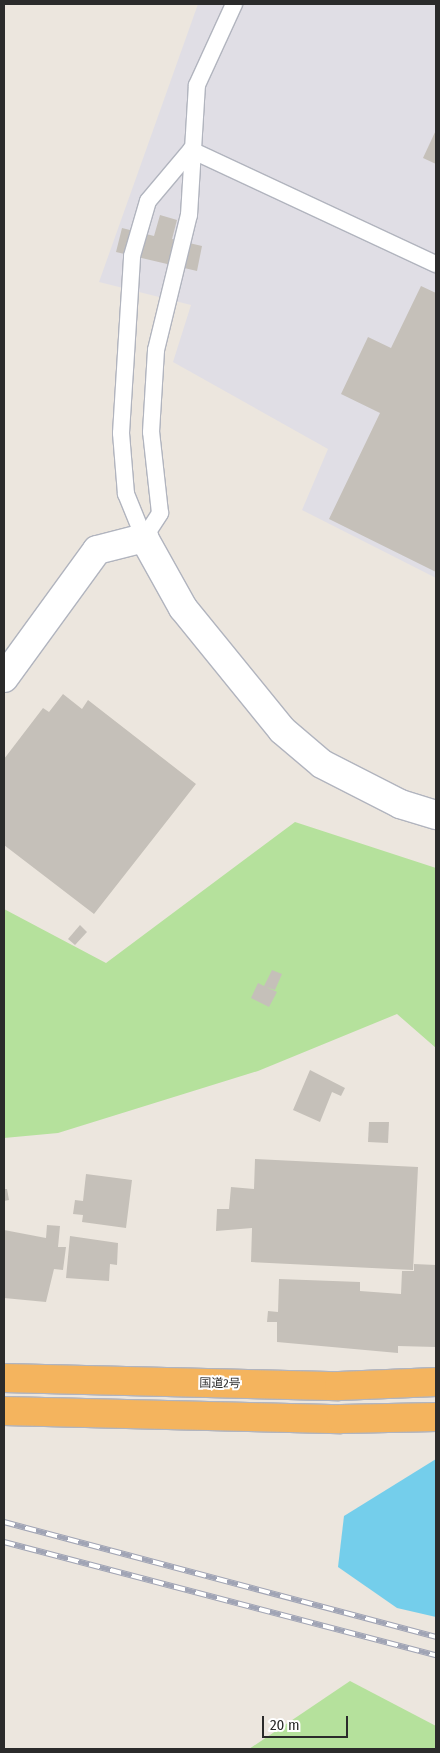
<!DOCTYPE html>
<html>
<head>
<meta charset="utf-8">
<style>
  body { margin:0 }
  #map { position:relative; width:440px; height:1753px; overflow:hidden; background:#ece6de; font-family:"Fira Sans Condensed","Noto Sans JP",sans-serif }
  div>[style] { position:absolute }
  .industrial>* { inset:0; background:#e0dee5 }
  .green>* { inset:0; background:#b5e19c }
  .water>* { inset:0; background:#74ceeb }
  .building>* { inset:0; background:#c5c0b9 }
  .roads { filter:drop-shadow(1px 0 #b1b4be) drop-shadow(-1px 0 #b1b4be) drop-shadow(0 1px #b1b4be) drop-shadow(0 -1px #b1b4be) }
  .service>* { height:16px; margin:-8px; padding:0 8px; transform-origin:8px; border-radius:8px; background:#fff }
  .minor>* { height:28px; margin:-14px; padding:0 14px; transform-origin:14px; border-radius:14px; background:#fff }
  .trunk>* { height:28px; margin:-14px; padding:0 14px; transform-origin:14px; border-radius:14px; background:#f4b45e }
  .rail>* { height:5.5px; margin-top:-2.75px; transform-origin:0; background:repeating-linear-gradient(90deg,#fff 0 11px,#a0a4b5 0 22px); box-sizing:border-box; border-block:1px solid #a0a4b5 }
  span { translate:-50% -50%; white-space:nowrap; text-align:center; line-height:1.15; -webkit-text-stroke:4px #fff; paint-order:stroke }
  .street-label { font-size:12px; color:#2b2b2b }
  .frame { position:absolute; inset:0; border:5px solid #2b2b2b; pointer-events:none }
  .scale { position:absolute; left:262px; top:1716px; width:86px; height:22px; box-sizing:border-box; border:2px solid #2b2b2b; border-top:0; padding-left:6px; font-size:15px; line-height:18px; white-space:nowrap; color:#2b2b2b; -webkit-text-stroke:4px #fff; paint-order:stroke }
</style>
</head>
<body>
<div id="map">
  <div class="industrial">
    <div style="clip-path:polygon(198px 4px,436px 4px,436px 578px,302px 510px,328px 449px,173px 362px,191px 305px,99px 282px)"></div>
  </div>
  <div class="green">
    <div style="clip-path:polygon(295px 822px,436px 868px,436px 1048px,397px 1014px,258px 1071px,58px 1133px,4px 1138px,4px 909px,106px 963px)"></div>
    <div style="clip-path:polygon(350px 1681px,436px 1726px,436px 1749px,249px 1749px)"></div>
  </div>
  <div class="water">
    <div style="clip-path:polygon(436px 1459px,436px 1617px,397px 1608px,338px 1567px,344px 1516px)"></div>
  </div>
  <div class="building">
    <div style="clip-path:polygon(436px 130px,436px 164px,423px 158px)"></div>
    <div style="clip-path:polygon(160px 215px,177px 220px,172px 239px,202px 246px,197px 271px,116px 252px,122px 228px,154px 236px)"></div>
    <div style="clip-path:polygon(421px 286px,436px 293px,436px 572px,329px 519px,380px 413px,341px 394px,368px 337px,391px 348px)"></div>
    <div style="clip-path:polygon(63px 694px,82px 709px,88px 700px,196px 784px,94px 914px,4px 845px,4px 759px,43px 708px,49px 712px)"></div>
    <div style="clip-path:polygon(80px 925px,87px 932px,75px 945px,68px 939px)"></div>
    <div style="clip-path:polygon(272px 970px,282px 974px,275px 990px,266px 987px,277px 992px,269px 1007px,251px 998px,258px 983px,264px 986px)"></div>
    <div style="clip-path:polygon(310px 1070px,345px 1088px,341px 1096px,332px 1092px,320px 1122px,293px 1110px)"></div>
    <div style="clip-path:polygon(369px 1122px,389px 1122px,388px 1143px,368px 1142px)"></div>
    <div style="clip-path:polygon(255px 1159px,418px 1167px,413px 1270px,251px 1262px,252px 1228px,216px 1231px,217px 1209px,229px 1209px,231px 1187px,254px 1189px)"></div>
    <div style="clip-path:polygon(86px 1174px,132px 1180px,126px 1228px,82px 1222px,83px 1215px,73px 1214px,75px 1200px,83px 1201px)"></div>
    <div style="clip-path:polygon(4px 1189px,7px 1189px,9px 1200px,4px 1201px)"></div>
    <div style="clip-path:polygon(47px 1225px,60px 1226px,58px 1247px,66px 1247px,63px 1270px,54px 1269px,46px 1302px,4px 1298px,4px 1230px,46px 1238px)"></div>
    <div style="clip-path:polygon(70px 1236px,118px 1243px,117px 1265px,110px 1264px,109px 1281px,66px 1278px)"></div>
    <div style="clip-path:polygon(414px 1264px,436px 1265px,436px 1347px,398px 1346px,398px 1353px,277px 1342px,277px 1322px,267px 1322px,268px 1311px,278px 1312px,279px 1279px,360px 1282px,360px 1291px,401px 1294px,402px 1271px,414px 1271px)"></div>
  </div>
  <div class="roads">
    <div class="service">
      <div style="left:191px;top:150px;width:270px;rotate:25deg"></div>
      <div style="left:144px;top:538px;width:30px;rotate:-57deg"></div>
      <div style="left:160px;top:513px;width:81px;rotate:-96.3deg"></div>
      <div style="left:151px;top:432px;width:82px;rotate:-86.5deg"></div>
      <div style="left:156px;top:350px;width:139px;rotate:-76.3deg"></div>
      <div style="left:189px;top:215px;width:130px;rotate:-86.5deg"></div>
      <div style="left:197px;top:85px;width:89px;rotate:-65.4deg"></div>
      <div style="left:144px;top:538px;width:48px;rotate:-112.2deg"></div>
      <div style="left:126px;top:494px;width:61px;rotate:-94.7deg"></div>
      <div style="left:121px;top:433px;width:177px;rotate:-86.4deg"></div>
      <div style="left:132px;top:256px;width:57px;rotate:-73.8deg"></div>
      <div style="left:148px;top:201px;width:67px;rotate:-49.9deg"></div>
    </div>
    <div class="minor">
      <div style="left:4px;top:678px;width:158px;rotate:-54deg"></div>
      <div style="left:97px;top:550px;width:49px;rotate:-14.3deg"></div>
      <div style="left:144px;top:538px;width:80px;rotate:60.9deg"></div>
      <div style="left:183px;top:608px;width:157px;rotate:50.9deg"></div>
      <div style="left:282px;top:730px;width:52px;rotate:40.4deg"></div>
      <div style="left:322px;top:764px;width:88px;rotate:27.1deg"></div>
      <div style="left:400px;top:804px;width:38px;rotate:17deg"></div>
    </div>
    <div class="trunk">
      <div style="left:4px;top:1378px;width:335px;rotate:1.4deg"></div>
      <div style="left:339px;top:1386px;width:97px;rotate:-2.4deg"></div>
      <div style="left:4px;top:1411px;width:337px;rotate:1.4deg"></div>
      <div style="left:341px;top:1419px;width:95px;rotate:-1.2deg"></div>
    </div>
  </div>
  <div class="rail">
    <div style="left:4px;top:1522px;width:447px;rotate:14.9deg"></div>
    <div style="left:4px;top:1542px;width:447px;rotate:14.7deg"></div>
  </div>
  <div class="street-label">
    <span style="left:220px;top:1384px;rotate:1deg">国道2号</span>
  </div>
  <div class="frame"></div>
  <div class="scale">20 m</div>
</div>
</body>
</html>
